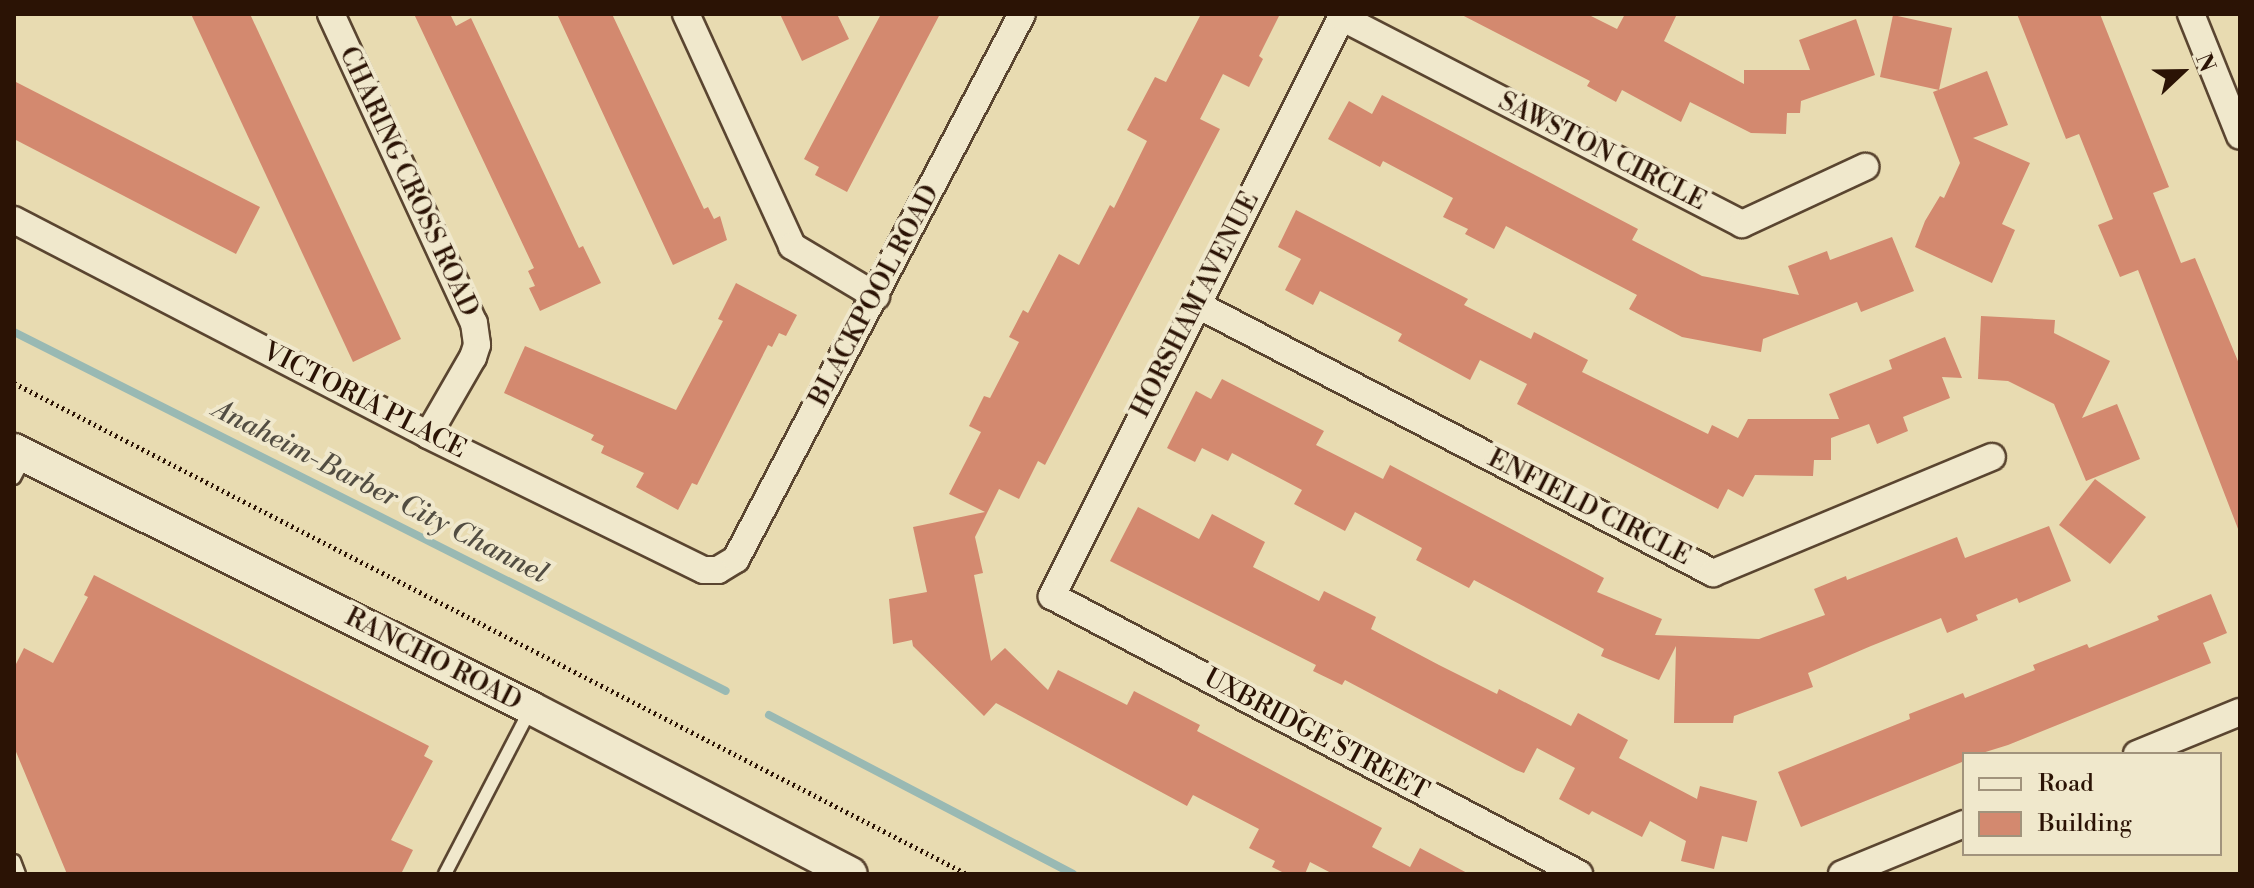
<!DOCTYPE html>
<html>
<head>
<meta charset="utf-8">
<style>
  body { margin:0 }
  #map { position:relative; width:2254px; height:888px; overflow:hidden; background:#e8dbb1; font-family:"Libre Bodoni",serif }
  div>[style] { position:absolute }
  .stream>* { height:8px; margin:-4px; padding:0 4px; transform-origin:4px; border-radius:4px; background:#99b9b3 }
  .building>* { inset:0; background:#d3896f }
  .path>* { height:5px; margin-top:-2.5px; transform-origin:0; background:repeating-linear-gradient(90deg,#2b1305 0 2px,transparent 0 6px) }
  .roads { filter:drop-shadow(2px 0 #5a4530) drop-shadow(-2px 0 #5a4530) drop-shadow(0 2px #5a4530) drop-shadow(0 -2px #5a4530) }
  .service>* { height:12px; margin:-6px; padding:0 6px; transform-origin:6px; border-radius:6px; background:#f0e8cc }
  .minor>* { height:26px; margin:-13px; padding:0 13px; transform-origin:13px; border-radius:13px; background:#f0e8cc }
  .tertiary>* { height:32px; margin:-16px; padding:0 16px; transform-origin:16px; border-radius:16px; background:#f0e8cc }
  span { translate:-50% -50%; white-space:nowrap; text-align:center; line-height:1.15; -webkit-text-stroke:8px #f0e8cc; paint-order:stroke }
  .street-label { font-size:26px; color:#2b1305 }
  .water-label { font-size:28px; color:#524d42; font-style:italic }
  .frame { position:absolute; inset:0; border:16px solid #2b1305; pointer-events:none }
  .legend { position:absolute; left:1962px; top:752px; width:260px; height:104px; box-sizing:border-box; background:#f0e8cc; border:2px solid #a1937c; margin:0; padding:10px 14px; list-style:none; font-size:24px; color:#2b1305 }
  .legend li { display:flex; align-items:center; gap:16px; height:40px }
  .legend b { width:40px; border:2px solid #a1937c }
  .north { position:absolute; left:2142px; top:32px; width:80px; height:80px; -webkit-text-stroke:6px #f0e8cc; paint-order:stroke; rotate:68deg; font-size:22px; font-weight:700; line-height:32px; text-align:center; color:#2b1305 }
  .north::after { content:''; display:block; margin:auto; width:28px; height:36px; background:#2b1305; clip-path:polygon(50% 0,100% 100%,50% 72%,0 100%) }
</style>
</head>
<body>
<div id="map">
  <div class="stream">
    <div style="left:14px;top:332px;width:797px;rotate:26.76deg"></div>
    <div style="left:769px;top:715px;width:343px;rotate:27.6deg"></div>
  </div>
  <div class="building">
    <div style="clip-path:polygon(191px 14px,250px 14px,401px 339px,353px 362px)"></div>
    <div style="clip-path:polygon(414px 14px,450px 14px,456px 26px,471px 18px,579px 248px,583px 246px,601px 283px,540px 311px,529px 288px,535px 286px,528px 271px,534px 268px)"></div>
    <div style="clip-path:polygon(557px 14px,612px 14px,704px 209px,708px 207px,714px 219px,720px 216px,727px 240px,673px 265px)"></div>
    <div style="clip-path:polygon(780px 14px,837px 14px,849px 39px,802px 61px)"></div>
    <div style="clip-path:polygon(881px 14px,940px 14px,847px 192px,815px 175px,819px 167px,804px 159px)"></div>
    <div style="clip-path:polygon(1201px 14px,1280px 14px,1259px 56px,1263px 59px,1249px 87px,1223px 74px,1200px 119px,1220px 129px,1045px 465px,1038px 461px,1019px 499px,999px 489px,975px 537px,983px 573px,974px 575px,991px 661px,1005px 648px,1048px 690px,1058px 670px,1127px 705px,1134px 691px,1200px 725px,1197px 731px,1382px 828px,1372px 847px,1410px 867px,1420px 848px,1469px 874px,1333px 874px,1310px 862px,1305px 874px,1286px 874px,1272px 867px,1275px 861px,1249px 848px,1259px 829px,1193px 795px,1187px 806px,996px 703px,984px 716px,913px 646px,912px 640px,893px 644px,889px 599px,927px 592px,913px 527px,985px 512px,949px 494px,981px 432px,969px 426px,984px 396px,990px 398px,1019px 342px,1009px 337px,1023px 310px,1028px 313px,1059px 254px,1079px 265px,1110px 205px,1114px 208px,1147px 141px,1127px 130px,1155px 77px,1166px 82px)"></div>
    <div style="clip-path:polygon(1460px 14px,1587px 14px,1617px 29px,1625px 14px,1677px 14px,1664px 41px,1744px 84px,1744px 70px,1810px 70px,1799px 40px,1856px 19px,1875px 75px,1801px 101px,1800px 113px,1787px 113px,1786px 134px,1751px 133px,1690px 102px,1681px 122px,1622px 90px,1616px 102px,1587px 86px,1590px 81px)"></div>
    <div style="clip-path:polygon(2017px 14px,2100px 14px,2169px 187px,2153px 193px,2181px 263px,2195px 258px,2240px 366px,2240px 534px,2138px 270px,2120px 277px,2098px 225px,2113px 219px,2079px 134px,2066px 139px)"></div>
    <div style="clip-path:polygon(1893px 15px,1952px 28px,1939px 90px,1880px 77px)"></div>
    <div style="clip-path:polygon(1987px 71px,2008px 125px,1973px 138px,2030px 163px,2002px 224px,2015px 230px,1992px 283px,1915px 247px,1925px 221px,1940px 196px,1944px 198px,1960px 163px,1933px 92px)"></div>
    <div style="clip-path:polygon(14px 81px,260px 207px,236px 254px,14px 139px)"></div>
    <div style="clip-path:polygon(1382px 95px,1638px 229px,1632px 240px,1702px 276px,1799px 295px,1788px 266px,1827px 251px,1830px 260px,1892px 237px,1914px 291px,1861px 312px,1857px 302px,1763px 339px,1761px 352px,1682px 337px,1629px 309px,1637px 295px,1506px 226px,1494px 249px,1465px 234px,1468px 229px,1443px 217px,1453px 198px,1383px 161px,1380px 167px,1328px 139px,1349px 101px,1372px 114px)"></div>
    <div style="clip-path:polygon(1296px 210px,1468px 299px,1464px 305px,1531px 339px,1534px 332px,1588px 360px,1582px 372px,1708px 434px,1712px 425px,1738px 438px,1748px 419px,1839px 419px,1829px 394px,1892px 369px,1889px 360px,1945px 337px,1962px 378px,1942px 377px,1950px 398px,1903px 417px,1908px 431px,1877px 444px,1869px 424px,1831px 438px,1831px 460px,1814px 460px,1813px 476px,1755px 475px,1743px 497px,1728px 489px,1718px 509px,1517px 404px,1527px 384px,1480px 360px,1470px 380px,1398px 341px,1402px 334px,1320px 291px,1313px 305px,1285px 290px,1301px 259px,1278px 247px)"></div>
    <div style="clip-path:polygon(736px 283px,797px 315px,786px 336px,779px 333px,772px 347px,768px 345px,697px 485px,692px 483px,678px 510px,636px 487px,644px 473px,601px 453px,604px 446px,591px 440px,594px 435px,504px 393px,525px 346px,676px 410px,723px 321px,718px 319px)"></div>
    <div style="clip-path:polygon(1981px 316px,2055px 320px,2054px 333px,2110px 361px,2082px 418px,2117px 404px,2140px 459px,2086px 481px,2054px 404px,2008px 381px,1978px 379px)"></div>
    <div style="clip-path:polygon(1222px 379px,1324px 431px,1316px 445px,1383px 479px,1390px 465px,1604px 578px,1597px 592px,1662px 619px,1655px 635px,1759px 639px,1825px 615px,1814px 589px,1846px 576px,1847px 580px,1957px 537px,1965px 558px,2049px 526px,2071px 581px,2019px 603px,2017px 598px,1976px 615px,1978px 620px,1947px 633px,1941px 618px,1871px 646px,1808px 673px,1813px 687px,1734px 716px,1733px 723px,1674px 723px,1676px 646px,1659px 680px,1601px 656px,1604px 649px,1474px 580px,1469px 588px,1416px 560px,1422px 548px,1355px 512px,1345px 531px,1315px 515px,1294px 504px,1302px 490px,1232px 453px,1228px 461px,1202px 448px,1195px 462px,1167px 448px,1196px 391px,1211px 399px)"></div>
    <div style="clip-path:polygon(2095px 479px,2146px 517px,2110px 564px,2059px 525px)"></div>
    <div style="clip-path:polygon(1138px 507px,1199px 539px,1212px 514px,1265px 542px,1253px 567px,1319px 601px,1324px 591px,1376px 617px,1371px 629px,1439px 665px,1497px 694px,1499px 689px,1571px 726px,1578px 713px,1628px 740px,1619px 758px,1697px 799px,1700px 786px,1757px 801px,1747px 842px,1722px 836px,1714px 869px,1681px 861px,1686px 841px,1650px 821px,1642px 837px,1592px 811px,1589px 815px,1559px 799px,1575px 768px,1537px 748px,1524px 773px,1516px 770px,1345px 680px,1342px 685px,1313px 671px,1316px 665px,1110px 561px)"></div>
    <div style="clip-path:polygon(94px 575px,429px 746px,424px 756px,433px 761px,391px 840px,413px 850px,401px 874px,67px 874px,14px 747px,14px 668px,24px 648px,53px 663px,88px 597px,84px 595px)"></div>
    <div style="clip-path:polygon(2211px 594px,2227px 633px,2203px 643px,2211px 663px,2008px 745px,1979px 754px,1964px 754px,1962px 762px,1801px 827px,1778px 772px,1910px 719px,1909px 714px,1963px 693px,1965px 698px,2035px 670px,2033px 665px,2087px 644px,2089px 648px,2159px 620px,2157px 616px)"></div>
  </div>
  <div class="path">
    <div style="left:14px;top:383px;width:1072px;rotate:27.26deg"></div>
  </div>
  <div class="roads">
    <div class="service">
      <div style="left:14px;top:478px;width:21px;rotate:-62deg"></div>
      <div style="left:14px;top:861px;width:14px;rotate:69deg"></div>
      <div style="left:445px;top:874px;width:185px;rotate:-62.6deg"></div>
    </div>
    <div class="minor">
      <div style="left:331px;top:14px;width:340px;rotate:65.2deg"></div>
      <div style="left:474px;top:323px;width:22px;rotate:82deg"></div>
      <div style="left:477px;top:345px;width:13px;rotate:108deg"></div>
      <div style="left:473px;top:357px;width:90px;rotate:120deg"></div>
      <div style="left:686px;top:14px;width:255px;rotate:65.4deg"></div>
      <div style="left:792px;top:246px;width:98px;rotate:30.8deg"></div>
      <div style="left:1343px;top:14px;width:651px;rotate:116.57deg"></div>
      <div style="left:1052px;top:596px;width:596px;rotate:27.81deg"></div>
      <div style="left:2191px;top:14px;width:131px;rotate:68.1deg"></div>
      <div style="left:1341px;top:17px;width:451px;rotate:27.3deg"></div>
      <div style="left:1742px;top:224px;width:136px;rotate:-24.9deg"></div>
      <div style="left:14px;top:220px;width:466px;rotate:27.4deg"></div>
      <div style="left:428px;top:435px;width:307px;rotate:26.1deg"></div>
      <div style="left:704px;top:570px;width:14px"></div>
      <div style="left:718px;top:570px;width:21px;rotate:-31deg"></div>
      <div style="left:736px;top:559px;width:615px;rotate:-62.31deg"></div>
      <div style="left:1196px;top:304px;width:583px;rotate:27.49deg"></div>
      <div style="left:1713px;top:573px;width:302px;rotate:-22.6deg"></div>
      <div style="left:2137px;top:754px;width:111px;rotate:-22.2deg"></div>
      <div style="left:1842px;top:874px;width:132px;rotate:-22.3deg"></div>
    </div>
    <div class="tertiary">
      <div style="left:14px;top:450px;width:578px;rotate:26.52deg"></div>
      <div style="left:531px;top:708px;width:360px;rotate:27.4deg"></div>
    </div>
  </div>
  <div class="street-label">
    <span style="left:1602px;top:152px;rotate:27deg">SAWSTON CIRCLE</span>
    <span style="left:408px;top:182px;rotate:65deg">CHARING CROSS ROAD</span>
    <span style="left:875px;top:296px;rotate:-62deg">BLACKPOOL ROAD</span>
    <span style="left:1196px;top:305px;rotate:-63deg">HORSHAM AVENUE</span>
    <span style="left:364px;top:401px;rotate:27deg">VICTORIA PLACE</span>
    <span style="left:1589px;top:508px;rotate:27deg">ENFIELD CIRCLE</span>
    <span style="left:433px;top:660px;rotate:27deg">RANCHO ROAD</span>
    <span style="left:1316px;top:735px;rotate:28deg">UXBRIDGE STREET</span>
  </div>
  <div class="water-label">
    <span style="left:380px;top:492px;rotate:27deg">Anaheim-Barber City Channel</span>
  </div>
  <div class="frame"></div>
  <ul class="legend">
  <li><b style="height:10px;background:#f0e8cc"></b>Road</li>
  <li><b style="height:22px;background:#d3896f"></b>Building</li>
  </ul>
  <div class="north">N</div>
</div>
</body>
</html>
